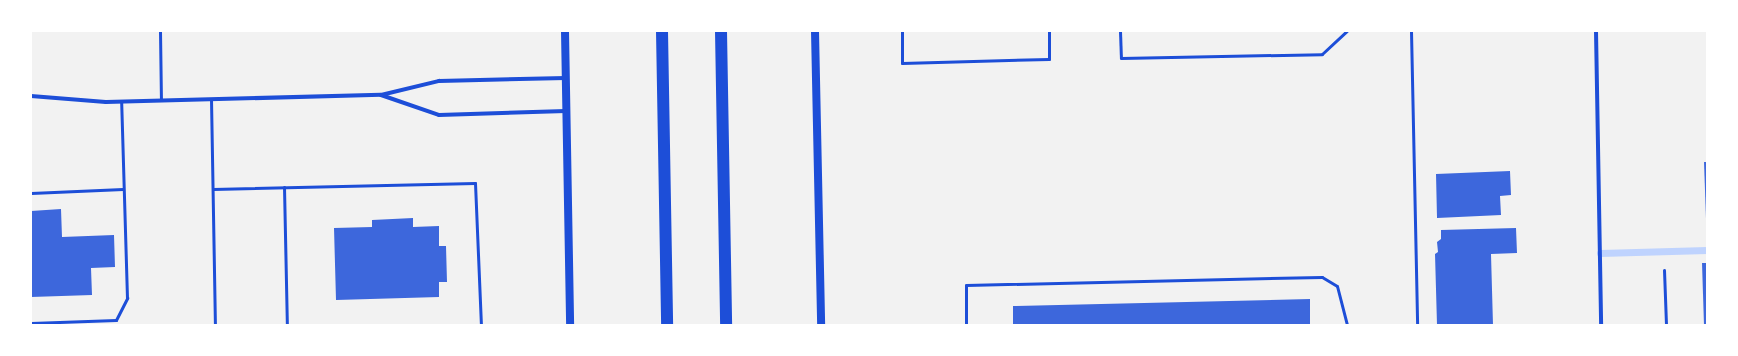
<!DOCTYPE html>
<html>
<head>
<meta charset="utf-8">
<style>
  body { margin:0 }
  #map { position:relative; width:1738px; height:356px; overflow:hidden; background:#f2f2f2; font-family:Figtree,sans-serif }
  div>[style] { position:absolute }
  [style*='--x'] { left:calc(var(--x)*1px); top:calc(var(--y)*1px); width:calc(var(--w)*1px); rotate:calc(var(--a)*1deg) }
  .stream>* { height:7px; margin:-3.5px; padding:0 3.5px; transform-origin:3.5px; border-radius:3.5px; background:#bfd3fe }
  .building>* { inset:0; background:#3d67dc }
  .service>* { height:3px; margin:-1.5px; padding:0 1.5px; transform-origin:1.5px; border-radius:1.5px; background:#1d4ed8 }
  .minor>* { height:4px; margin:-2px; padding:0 2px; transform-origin:2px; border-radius:2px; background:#1d4ed8 }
  .secondary>* { height:8px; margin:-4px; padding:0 4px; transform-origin:4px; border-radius:4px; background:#1d4ed8 }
  .motorway>* { height:12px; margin:-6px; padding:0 6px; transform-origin:6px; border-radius:6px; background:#1d4ed8 }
  span { translate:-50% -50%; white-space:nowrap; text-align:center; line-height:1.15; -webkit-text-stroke:3.5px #fff; paint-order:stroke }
  .frame { position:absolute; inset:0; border:32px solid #fff; pointer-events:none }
</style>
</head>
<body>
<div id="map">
  <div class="stream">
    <div style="--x:1600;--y:253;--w:107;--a:-1.6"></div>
  </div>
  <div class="building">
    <div style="clip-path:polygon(1704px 162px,1707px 162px,1707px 218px,1706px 218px)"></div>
    <div style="clip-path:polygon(1510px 171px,1511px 195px,1500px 196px,1501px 215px,1437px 218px,1436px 174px)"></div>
    <div style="clip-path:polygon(61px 209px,62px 237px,114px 235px,115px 267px,91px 268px,92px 295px,31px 297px,31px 211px)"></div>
    <div style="clip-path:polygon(413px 218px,413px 227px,439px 226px,439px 246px,446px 246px,447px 282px,439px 282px,439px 297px,336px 300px,334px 228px,372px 227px,372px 220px)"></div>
    <div style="clip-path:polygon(1516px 228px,1517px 253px,1491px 254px,1493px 325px,1437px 325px,1435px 254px,1438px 252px,1437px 242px,1441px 239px,1441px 230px)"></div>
    <div style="clip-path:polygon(1702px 263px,1707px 263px,1707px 325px,1704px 325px)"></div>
    <div style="clip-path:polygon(1310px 299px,1310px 325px,1013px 325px,1013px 306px)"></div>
  </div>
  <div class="service">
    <div style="--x:160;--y:31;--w:69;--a:89.2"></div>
    <div style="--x:902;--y:31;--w:32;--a:90"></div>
    <div style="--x:902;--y:63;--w:147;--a:-1.6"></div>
    <div style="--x:1049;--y:59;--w:28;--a:-90"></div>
    <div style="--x:1120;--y:31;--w:27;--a:88"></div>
    <div style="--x:1121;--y:58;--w:201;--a:-1.1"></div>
    <div style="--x:1322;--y:54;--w:34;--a:-43"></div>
    <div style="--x:1411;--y:31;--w:294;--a:88.8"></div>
    <div style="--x:211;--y:99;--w:226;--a:89"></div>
    <div style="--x:284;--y:187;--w:138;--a:88.8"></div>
    <div style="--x:213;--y:189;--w:262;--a:-1.3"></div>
    <div style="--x:475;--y:183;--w:142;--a:87.6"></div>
    <div style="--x:31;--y:193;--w:92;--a:-2.5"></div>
    <div style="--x:1664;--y:270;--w:55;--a:87.9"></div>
    <div style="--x:31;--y:323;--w:85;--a:-2"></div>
    <div style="--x:116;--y:320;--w:25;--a:-63"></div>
    <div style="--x:127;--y:298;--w:197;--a:-91.7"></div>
    <div style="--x:966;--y:325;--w:40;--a:-90"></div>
    <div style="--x:966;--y:285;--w:356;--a:-1.3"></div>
    <div style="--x:1322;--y:277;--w:17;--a:31"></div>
    <div style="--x:1337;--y:286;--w:40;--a:75.6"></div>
  </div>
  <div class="minor">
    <div style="--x:1596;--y:31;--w:294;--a:89"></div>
    <div style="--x:381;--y:95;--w:61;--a:19"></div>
    <div style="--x:439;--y:115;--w:127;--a:-1.8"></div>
    <div style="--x:31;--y:96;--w:75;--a:4.6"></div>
    <div style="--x:106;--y:102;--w:275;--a:-1.5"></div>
    <div style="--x:381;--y:95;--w:60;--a:-13.6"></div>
    <div style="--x:439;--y:81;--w:127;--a:-1.4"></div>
  </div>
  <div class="secondary">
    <div style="--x:565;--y:31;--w:294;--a:89"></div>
    <div style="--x:815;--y:31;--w:294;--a:88.8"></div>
  </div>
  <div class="motorway">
    <div style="--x:662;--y:31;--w:294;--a:89"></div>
    <div style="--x:721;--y:31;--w:294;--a:89"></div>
  </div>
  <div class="frame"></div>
</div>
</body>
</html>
